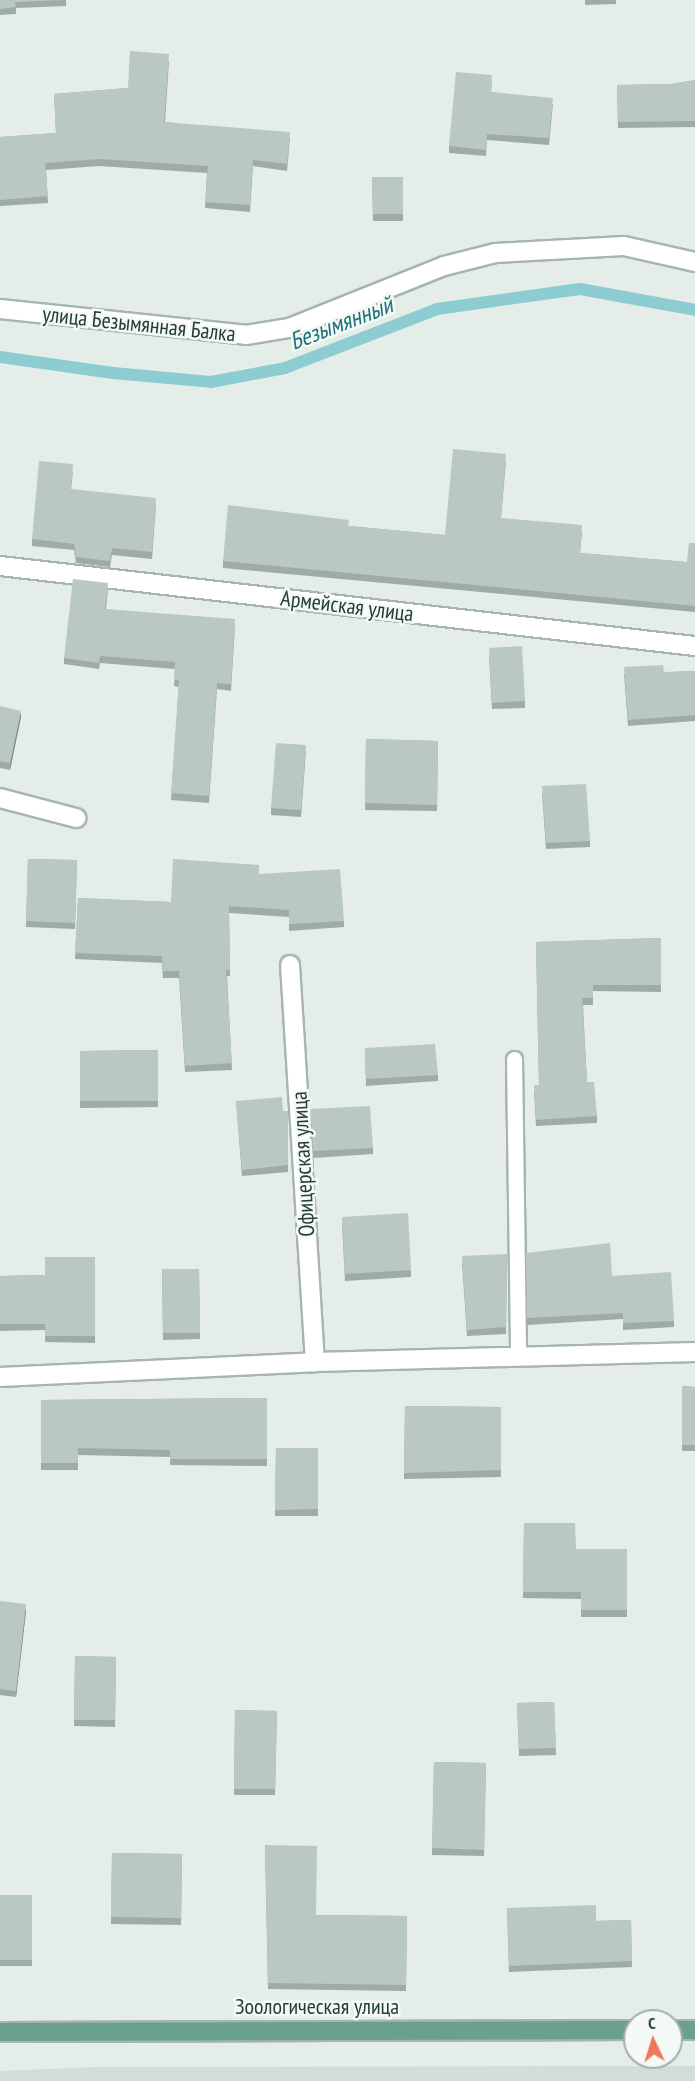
<!DOCTYPE html>
<html>
<head>
<meta charset="utf-8">
<style>
  body { margin:0 }
  #map { position:relative; width:695px; height:2081px; overflow:hidden; background:#e4ede8; font-family:"PT Sans Narrow",sans-serif }
  div>[style] { position:absolute }
  [style*='--x'] { left:calc(var(--x)*1px); top:calc(var(--y)*1px); width:calc(var(--w)*1px); rotate:calc(var(--a)*1deg) }
  .built>* { inset:0; background:#d2ddd7 }
  .stream>* { height:12px; margin:-6px; padding:0 6px; transform-origin:6px; border-radius:6px; background:#8dccd1 }
  .roads { filter:drop-shadow(2px 0 #a6b5af) drop-shadow(-2px 0 #a6b5af) drop-shadow(0 2px #a6b5af) drop-shadow(0 -2px #a6b5af) }
  .lane>* { height:15px; margin:-7.5px; padding:0 7.5px; transform-origin:7.5px; border-radius:7.5px; background:#fff }
  .street>* { height:18px; margin:-9px; padding:0 9px; transform-origin:9px; border-radius:9px; background:#fff }
  .primary>* { height:18px; margin:-9px; padding:0 9px; transform-origin:9px; border-radius:9px; background:#69a18e }
  .wall>* { inset:0; background:#9faca6 }
  .shaded-wall>* { inset:0; background:#828c87 }
  .building>* { inset:0; background:#b9c8c1 }
  span { translate:-50% -50%; white-space:nowrap; text-align:center; line-height:1.15; -webkit-text-stroke:5px #f4f9f6; paint-order:stroke }
  .street-label { font-size:22px; color:#233e35 }
  .water-label { font-size:24px; color:#1e7279; font-style:italic }
  .north { position:absolute; left:623px; top:2009px; width:60px; height:60px; box-sizing:border-box; background:#f4f9f6; border:2px solid #a0aea9; border-radius:50%; rotate:356deg; font-size:16px; font-weight:700; line-height:24px; text-align:center; color:#233e35 }
  .north::after { content:''; display:block; margin:auto; width:21px; height:27px; background:#ef775f; clip-path:polygon(50% 0,100% 100%,50% 72%,0 100%) }
</style>
</head>
<body>
<div id="map">
  <div class="built">
    <div style="clip-path:polygon(695px 2066px,695px 2081px,0 2081px,0 2071px,95px 2067px)"></div>
  </div>
  <div class="stream">
    <div style="--x:0;--y:357;--w:114;--a:8.1"></div>
    <div style="--x:113;--y:373;--w:98;--a:5.2"></div>
    <div style="--x:211;--y:382;--w:75;--a:-10.7"></div>
    <div style="--x:285;--y:368;--w:163;--a:-21.2"></div>
    <div style="--x:437;--y:309;--w:144;--a:-8"></div>
    <div style="--x:580;--y:289;--w:117;--a:10.3"></div>
  </div>
  <div class="roads">
    <div class="lane">
      <div style="--x:514;--y:1059;--w:297;--a:89.2"></div>
    </div>
    <div class="street">
      <div style="--x:0;--y:309;--w:247;--a:6"></div>
      <div style="--x:246;--y:335;--w:44;--a:-9.2"></div>
      <div style="--x:289;--y:328;--w:167;--a:-21.8"></div>
      <div style="--x:444;--y:266;--w:53;--a:-14.3"></div>
      <div style="--x:495;--y:253;--w:129;--a:-3.1"></div>
      <div style="--x:624;--y:246;--w:73;--a:12.7"></div>
      <div style="--x:0;--y:566;--w:700;--a:6.57"></div>
      <div style="--x:0;--y:798;--w:79;--a:14.7"></div>
      <div style="--x:290;--y:965;--w:398;--a:86.4"></div>
      <div style="--x:0;--y:1377;--w:315;--a:-2.7"></div>
      <div style="--x:315;--y:1362;--w:380;--a:-1.5"></div>
    </div>
    <div class="primary">
      <div style="--x:671;--y:2030;--w:24;--a:0"></div>
      <div style="--x:0;--y:2032;--w:635;--a:-0.18"></div>
    </div>
  </div>
  <div class="wall">
    <div style="clip-path:polygon(0 0,66px 0,66px 6px,16px 8px,16px 14px,0 15px)"></div>
    <div style="clip-path:polygon(585px 0,616px 0,616px 4px,585px 5px)"></div>
    <div style="clip-path:polygon(169px 61px,165px 122px,290px 138px,287px 171px,253px 166px,250px 212px,205px 208px,207px 173px,99px 166px,46px 170px,48px 203px,0 206px,0 137px,56px 133px,54px 94px,128px 88px)"></div>
    <div style="clip-path:polygon(695px 80px,695px 127px,618px 128px,617px 85px,672px 84px)"></div>
    <div style="clip-path:polygon(492px 82px,491px 92px,553px 104px,549px 145px,487px 140px,486px 156px,449px 153px,449px 146px)"></div>
    <div style="clip-path:polygon(372px 177px,403px 177px,403px 221px,373px 221px)"></div>
    <div style="clip-path:polygon(506px 461px,501px 518px,582px 532px,580px 553px,687px 562px,695px 543px,695px 612px,223px 568px,223px 561px,349px 526px,445px 535px)"></div>
    <div style="clip-path:polygon(73px 471px,71px 489px,156px 505px,152px 559px,112px 555px,110px 567px,76px 563px,74px 550px,32px 546px,32px 539px)"></div>
    <div style="clip-path:polygon(108px 590px,106px 609px,235px 626px,231px 691px,217px 689px,209px 803px,171px 800px,179px 687px,174px 686px,175px 669px,100px 663px,99px 669px,64px 664px,64px 658px)"></div>
    <div style="clip-path:polygon(489px 655px,525px 701px,525px 708px,492px 709px)"></div>
    <div style="clip-path:polygon(695px 671px,695px 721px,628px 726px,624px 674px)"></div>
    <div style="clip-path:polygon(0 706px,21px 717px,10px 770px,0 768px)"></div>
    <div style="clip-path:polygon(366px 739px,438px 741px,437px 811px,365px 810px)"></div>
    <div style="clip-path:polygon(306px 751px,301px 817px,271px 815px,271px 808px)"></div>
    <div style="clip-path:polygon(542px 793px,590px 841px,590px 847px,546px 849px)"></div>
    <div style="clip-path:polygon(28px 859px,77px 860px,75px 929px,26px 927px)"></div>
    <div style="clip-path:polygon(259px 874px,344px 921px,344px 927px,289px 931px,289px 917px,229px 913px,230px 976px,227px 976px,232px 1070px,185px 1072px,179px 978px,163px 978px,162px 963px,75px 959px,78px 898px,171px 902px)"></div>
    <div style="clip-path:polygon(661px 938px,661px 992px,593px 991px,593px 1005px,583px 1005px,587px 1082px,597px 1116px,597px 1123px,536px 1126px,534px 1092px,539px 1085px,536px 942px)"></div>
    <div style="clip-path:polygon(365px 1048px,438px 1075px,438px 1081px,366px 1086px)"></div>
    <div style="clip-path:polygon(158px 1050px,158px 1107px,80px 1108px,80px 1051px)"></div>
    <div style="clip-path:polygon(236px 1101px,283px 1111px,288px 1111px,288px 1172px,242px 1176px)"></div>
    <div style="clip-path:polygon(311px 1116px,373px 1148px,373px 1154px,313px 1158px)"></div>
    <div style="clip-path:polygon(342px 1224px,411px 1270px,411px 1277px,345px 1281px)"></div>
    <div style="clip-path:polygon(526px 1253px,612px 1276px,674px 1321px,674px 1327px,623px 1330px,623px 1319px,527px 1325px)"></div>
    <div style="clip-path:polygon(507px 1254px,506px 1334px,467px 1336px,462px 1263px)"></div>
    <div style="clip-path:polygon(95px 1257px,95px 1343px,45px 1342px,45px 1330px,0 1331px,0 1276px,45px 1275px)"></div>
    <div style="clip-path:polygon(162px 1269px,199px 1269px,200px 1339px,163px 1340px)"></div>
    <div style="clip-path:polygon(682px 1386px,695px 1387px,695px 1451px,682px 1451px)"></div>
    <div style="clip-path:polygon(267px 1398px,267px 1466px,170px 1465px,170px 1457px,78px 1455px,78px 1470px,41px 1470px,41px 1400px)"></div>
    <div style="clip-path:polygon(405px 1406px,501px 1407px,501px 1477px,404px 1479px)"></div>
    <div style="clip-path:polygon(276px 1448px,318px 1448px,318px 1516px,275px 1516px)"></div>
    <div style="clip-path:polygon(524px 1523px,576px 1549px,627px 1549px,627px 1617px,581px 1617px,581px 1599px,523px 1598px)"></div>
    <div style="clip-path:polygon(0 1601px,26px 1611px,16px 1697px,0 1695px)"></div>
    <div style="clip-path:polygon(75px 1656px,116px 1657px,115px 1727px,74px 1726px)"></div>
    <div style="clip-path:polygon(554px 1702px,556px 1755px,519px 1756px,517px 1703px)"></div>
    <div style="clip-path:polygon(235px 1710px,277px 1711px,275px 1795px,234px 1795px)"></div>
    <div style="clip-path:polygon(434px 1762px,486px 1763px,484px 1856px,432px 1855px)"></div>
    <div style="clip-path:polygon(265px 1845px,316px 1915px,407px 1916px,406px 1991px,268px 1989px)"></div>
    <div style="clip-path:polygon(112px 1853px,182px 1854px,181px 1925px,111px 1924px)"></div>
    <div style="clip-path:polygon(0 1895px,32px 1895px,32px 1966px,0 1966px)"></div>
    <div style="clip-path:polygon(507px 1908px,596px 1921px,631px 1920px,632px 1967px,509px 1972px)"></div>
  </div>
  <div class="shaded-wall">
    <div style="clip-path:polygon(21px 711px,21px 717px,10px 770px,10px 763px)"></div>
    <div style="clip-path:polygon(26px 1604px,26px 1611px,16px 1697px,16px 1691px)"></div>
  </div>
  <div class="building">
    <div style="clip-path:polygon(0 0,65px 0,15px 2px,16px 7px,0 9px)"></div>
    <div style="clip-path:polygon(130px 51px,169px 54px,164px 122px,290px 132px,287px 164px,253px 160px,250px 205px,205px 202px,208px 166px,99px 159px,45px 163px,48px 196px,0 200px,0 137px,56px 133px,54px 94px,128px 88px)"></div>
    <div style="clip-path:polygon(456px 72px,492px 75px,491px 92px,553px 98px,549px 138px,487px 134px,486px 150px,449px 146px)"></div>
    <div style="clip-path:polygon(695px 80px,695px 121px,618px 122px,617px 85px,672px 84px)"></div>
    <div style="clip-path:polygon(372px 177px,403px 177px,403px 214px,373px 214px)"></div>
    <div style="clip-path:polygon(453px 449px,506px 454px,501px 518px,582px 525px,580px 553px,687px 562px,689px 543px,695px 543px,695px 606px,223px 561px,228px 505px,349px 520px,348px 526px,445px 535px)"></div>
    <div style="clip-path:polygon(39px 461px,73px 464px,71px 489px,156px 498px,152px 552px,112px 548px,110px 561px,76px 557px,74px 544px,32px 539px)"></div>
    <div style="clip-path:polygon(73px 579px,108px 583px,105px 609px,235px 619px,231px 684px,217px 683px,209px 796px,171px 793px,179px 680px,174px 680px,175px 662px,100px 656px,99px 663px,64px 658px)"></div>
    <div style="clip-path:polygon(522px 646px,525px 701px,492px 703px,489px 648px)"></div>
    <div style="clip-path:polygon(663px 665px,664px 672px,695px 671px,695px 715px,628px 720px,624px 667px)"></div>
    <div style="clip-path:polygon(0 706px,21px 711px,10px 763px,0 761px)"></div>
    <div style="clip-path:polygon(366px 739px,438px 741px,437px 805px,365px 803px)"></div>
    <div style="clip-path:polygon(276px 743px,306px 745px,301px 810px,271px 808px)"></div>
    <div style="clip-path:polygon(586px 784px,590px 841px,546px 843px,542px 786px)"></div>
    <div style="clip-path:polygon(28px 859px,77px 860px,75px 923px,26px 921px)"></div>
    <div style="clip-path:polygon(173px 859px,259px 865px,259px 874px,340px 869px,344px 921px,289px 924px,289px 910px,229px 906px,230px 970px,226px 970px,232px 1063px,185px 1066px,179px 971px,163px 971px,162px 956px,75px 953px,78px 898px,171px 902px)"></div>
    <div style="clip-path:polygon(661px 938px,661px 985px,593px 985px,593px 998px,582px 998px,587px 1082px,594px 1082px,597px 1116px,536px 1120px,534px 1085px,539px 1085px,536px 942px)"></div>
    <div style="clip-path:polygon(435px 1044px,438px 1075px,366px 1079px,365px 1048px)"></div>
    <div style="clip-path:polygon(158px 1050px,158px 1101px,80px 1101px,80px 1051px)"></div>
    <div style="clip-path:polygon(282px 1097px,283px 1111px,288px 1111px,288px 1165px,242px 1170px,236px 1101px)"></div>
    <div style="clip-path:polygon(370px 1106px,373px 1148px,313px 1151px,311px 1109px)"></div>
    <div style="clip-path:polygon(408px 1213px,411px 1270px,345px 1274px,342px 1217px)"></div>
    <div style="clip-path:polygon(610px 1243px,612px 1276px,671px 1272px,674px 1321px,623px 1323px,623px 1313px,527px 1318px,526px 1253px)"></div>
    <div style="clip-path:polygon(507px 1254px,506px 1327px,467px 1330px,462px 1256px)"></div>
    <div style="clip-path:polygon(45px 1257px,95px 1257px,95px 1336px,45px 1336px,45px 1324px,0 1324px,0 1276px,45px 1275px)"></div>
    <div style="clip-path:polygon(162px 1269px,199px 1269px,200px 1333px,163px 1333px)"></div>
    <div style="clip-path:polygon(682px 1386px,695px 1387px,695px 1445px,682px 1445px)"></div>
    <div style="clip-path:polygon(267px 1398px,267px 1459px,170px 1459px,170px 1450px,78px 1448px,78px 1463px,41px 1463px,41px 1400px)"></div>
    <div style="clip-path:polygon(405px 1406px,501px 1407px,501px 1470px,404px 1473px)"></div>
    <div style="clip-path:polygon(276px 1448px,318px 1448px,318px 1509px,275px 1510px)"></div>
    <div style="clip-path:polygon(524px 1523px,575px 1523px,576px 1549px,627px 1549px,627px 1610px,581px 1610px,581px 1592px,523px 1592px)"></div>
    <div style="clip-path:polygon(0 1601px,26px 1604px,16px 1691px,0 1689px)"></div>
    <div style="clip-path:polygon(75px 1656px,116px 1657px,115px 1720px,74px 1720px)"></div>
    <div style="clip-path:polygon(554px 1702px,556px 1748px,519px 1749px,517px 1703px)"></div>
    <div style="clip-path:polygon(235px 1710px,277px 1711px,275px 1789px,234px 1789px)"></div>
    <div style="clip-path:polygon(434px 1762px,486px 1763px,484px 1850px,432px 1848px)"></div>
    <div style="clip-path:polygon(265px 1845px,317px 1846px,316px 1915px,407px 1916px,406px 1985px,268px 1983px)"></div>
    <div style="clip-path:polygon(112px 1853px,182px 1854px,181px 1918px,111px 1917px)"></div>
    <div style="clip-path:polygon(0 1895px,32px 1895px,32px 1960px,0 1960px)"></div>
    <div style="clip-path:polygon(596px 1905px,596px 1921px,631px 1920px,632px 1961px,509px 1966px,507px 1908px)"></div>
  </div>
  <div class="street-label">
    <span style="left:139px;top:324px;rotate:6deg">улица Безымянная Балка</span>
    <span style="left:347px;top:606px;rotate:7deg">Армейская улица</span>
    <span style="left:303px;top:1164px;rotate:-93deg">Офицерская улица</span>
    <span style="left:317px;top:2007px">Зоологическая улица</span>
  </div>
  <div class="water-label">
    <span style="left:341px;top:323px;rotate:-21deg">Безымянный</span>
  </div>
  <div class="north">С</div>
</div>
</body>
</html>
